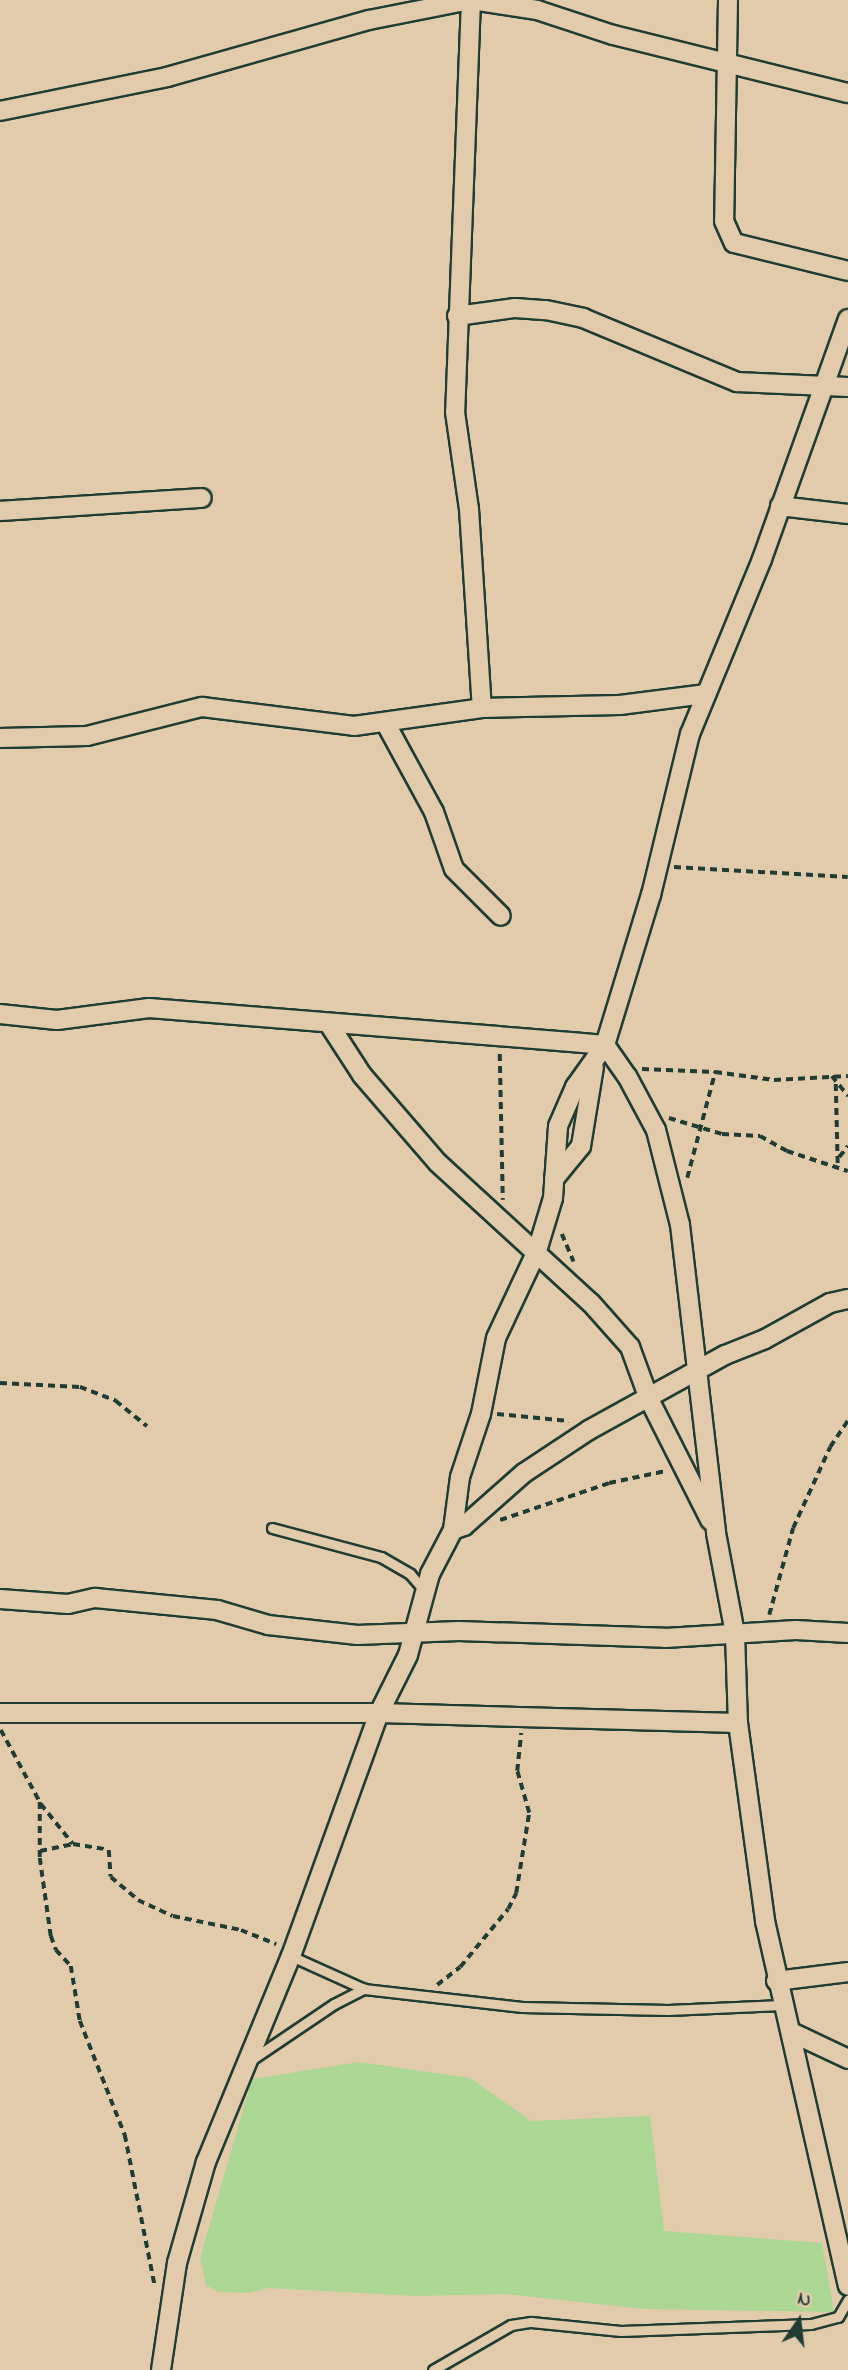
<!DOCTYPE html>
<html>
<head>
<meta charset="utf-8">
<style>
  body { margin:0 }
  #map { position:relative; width:848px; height:2370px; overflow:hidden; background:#e1cbab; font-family:"Indie Flower",sans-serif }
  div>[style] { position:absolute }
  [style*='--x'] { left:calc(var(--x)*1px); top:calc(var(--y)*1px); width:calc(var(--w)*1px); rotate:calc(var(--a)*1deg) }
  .green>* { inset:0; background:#acd694 }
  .path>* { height:3.5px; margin-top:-1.75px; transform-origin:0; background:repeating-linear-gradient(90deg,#1f3d34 0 7px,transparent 0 12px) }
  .roads { filter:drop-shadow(2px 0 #1f3d34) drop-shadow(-2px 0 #1f3d34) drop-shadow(0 2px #1f3d34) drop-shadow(0 -2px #1f3d34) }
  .service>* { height:9px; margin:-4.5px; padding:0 4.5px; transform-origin:4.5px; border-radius:4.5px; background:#e1cbab }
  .minor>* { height:18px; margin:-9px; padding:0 9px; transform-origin:9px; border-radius:9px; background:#e1cbab }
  span { translate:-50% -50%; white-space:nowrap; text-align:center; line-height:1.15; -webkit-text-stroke:5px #e1cbab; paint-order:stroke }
  .north { position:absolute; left:764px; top:2286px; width:70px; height:70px; -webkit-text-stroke:5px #e1cbab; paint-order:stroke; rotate:14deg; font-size:19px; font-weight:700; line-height:28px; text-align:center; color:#1f3d34 }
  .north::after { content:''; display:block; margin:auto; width:24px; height:32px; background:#1f3d34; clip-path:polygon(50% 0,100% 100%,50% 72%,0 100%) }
</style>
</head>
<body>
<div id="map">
  <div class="green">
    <div style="clip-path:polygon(359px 2062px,470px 2078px,531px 2121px,650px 2116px,664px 2231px,822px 2243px,834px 2312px,644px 2309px,506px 2294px,415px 2296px,268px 2288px,249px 2293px,218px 2292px,206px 2285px,200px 2258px,252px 2079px)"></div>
  </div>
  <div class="path">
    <div style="--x:674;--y:867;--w:174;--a:3.3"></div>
    <div style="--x:500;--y:1054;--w:146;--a:88.8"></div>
    <div style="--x:642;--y:1069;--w:73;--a:2.4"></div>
    <div style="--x:715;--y:1072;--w:60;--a:7.7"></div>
    <div style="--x:774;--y:1080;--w:74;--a:-3.1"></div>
    <div style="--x:832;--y:1076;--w:26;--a:51"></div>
    <div style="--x:836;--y:1084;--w:82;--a:88.6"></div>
    <div style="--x:669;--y:1118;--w:55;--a:16.8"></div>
    <div style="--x:722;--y:1134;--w:38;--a:3"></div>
    <div style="--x:760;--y:1136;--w:31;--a:29"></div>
    <div style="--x:787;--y:1151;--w:64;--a:18.2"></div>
    <div style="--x:839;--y:1157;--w:14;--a:-51"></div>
    <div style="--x:687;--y:1178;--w:110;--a:-75.2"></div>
    <div style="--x:562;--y:1234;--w:30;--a:67"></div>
    <div style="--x:0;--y:1383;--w:80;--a:2.9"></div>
    <div style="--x:80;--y:1387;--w:39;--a:21"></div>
    <div style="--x:116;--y:1401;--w:40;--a:39"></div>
    <div style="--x:497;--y:1414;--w:72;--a:5.6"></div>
    <div style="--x:500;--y:1520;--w:115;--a:-18.7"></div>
    <div style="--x:609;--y:1483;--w:58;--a:-11.9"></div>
    <div style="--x:769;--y:1615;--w:90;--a:-74.6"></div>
    <div style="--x:793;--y:1528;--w:89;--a:-65.4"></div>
    <div style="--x:830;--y:1447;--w:32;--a:-56"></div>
    <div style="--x:1;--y:1730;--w:82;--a:61.6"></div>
    <div style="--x:40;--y:1802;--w:56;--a:90"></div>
    <div style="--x:40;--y:1858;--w:79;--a:82"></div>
    <div style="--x:51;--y:1936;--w:15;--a:70"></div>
    <div style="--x:56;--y:1950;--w:22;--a:47"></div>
    <div style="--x:71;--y:1966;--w:56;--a:80.7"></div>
    <div style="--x:80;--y:2021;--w:123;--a:68.5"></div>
    <div style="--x:125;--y:2135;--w:154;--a:78.8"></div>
    <div style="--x:41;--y:1804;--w:51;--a:51.3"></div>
    <div style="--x:73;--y:1844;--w:36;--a:9"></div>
    <div style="--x:109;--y:1850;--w:27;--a:86"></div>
    <div style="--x:111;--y:1877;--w:35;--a:40"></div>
    <div style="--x:138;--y:1900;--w:38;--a:25"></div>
    <div style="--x:173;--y:1916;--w:69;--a:11.6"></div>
    <div style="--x:241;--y:1930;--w:38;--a:22"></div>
    <div style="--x:40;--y:1851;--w:34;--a:-12"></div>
    <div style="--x:437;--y:1985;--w:29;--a:-38"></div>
    <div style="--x:460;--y:1967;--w:75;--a:-50.4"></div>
    <div style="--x:508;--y:1909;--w:18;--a:-63"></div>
    <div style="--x:516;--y:1893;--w:81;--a:-80.8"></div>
    <div style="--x:529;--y:1813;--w:44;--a:-105.9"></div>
    <div style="--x:517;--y:1771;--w:38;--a:-84"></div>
  </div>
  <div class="roads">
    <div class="service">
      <div style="--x:272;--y:1528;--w:113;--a:14.9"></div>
      <div style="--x:381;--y:1557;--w:34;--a:30"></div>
      <div style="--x:410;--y:1574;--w:23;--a:49"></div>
      <div style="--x:291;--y:1956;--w:80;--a:24.3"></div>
      <div style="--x:251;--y:2060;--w:100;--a:-34"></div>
      <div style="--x:334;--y:2004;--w:34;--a:-27"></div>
      <div style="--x:364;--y:1989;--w:159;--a:6.5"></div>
      <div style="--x:522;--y:2007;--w:146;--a:1.2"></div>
      <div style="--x:668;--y:2010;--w:114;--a:-2.5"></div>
      <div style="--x:433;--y:2370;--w:90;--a:-30"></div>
      <div style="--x:511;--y:2325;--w:20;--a:-9"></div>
      <div style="--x:531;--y:2322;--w:90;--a:5.7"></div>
      <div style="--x:621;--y:2331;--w:190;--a:-2.1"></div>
      <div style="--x:811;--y:2324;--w:28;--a:-15"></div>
      <div style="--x:838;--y:2317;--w:20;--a:-60"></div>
    </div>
    <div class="minor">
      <div style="--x:471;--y:0;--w:412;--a:92.2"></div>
      <div style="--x:455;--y:412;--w:98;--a:81.8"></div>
      <div style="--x:469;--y:509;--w:199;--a:86.3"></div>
      <div style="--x:472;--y:0;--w:66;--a:8.7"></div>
      <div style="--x:537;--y:10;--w:80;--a:18.2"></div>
      <div style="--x:613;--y:35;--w:242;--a:13.9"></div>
      <div style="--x:728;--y:0;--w:221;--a:91"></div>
      <div style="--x:724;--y:221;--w:24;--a:66"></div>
      <div style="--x:734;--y:243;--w:117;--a:13.8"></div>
      <div style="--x:0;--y:111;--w:170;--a:-11.5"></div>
      <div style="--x:167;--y:77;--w:210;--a:-15.8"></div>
      <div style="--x:369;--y:20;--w:103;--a:-11.2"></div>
      <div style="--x:457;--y:316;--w:59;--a:-7.9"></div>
      <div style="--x:515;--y:308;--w:31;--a:4"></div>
      <div style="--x:546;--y:310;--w:38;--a:12"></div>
      <div style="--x:583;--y:318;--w:167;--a:22.6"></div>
      <div style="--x:737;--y:382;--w:111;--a:2.6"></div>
      <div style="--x:780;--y:506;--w:68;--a:6.7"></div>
      <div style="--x:0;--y:511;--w:202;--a:-3.7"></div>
      <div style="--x:386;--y:724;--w:100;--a:61.4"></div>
      <div style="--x:434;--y:812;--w:60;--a:70.7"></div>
      <div style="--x:454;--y:869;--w:66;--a:45"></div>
      <div style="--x:0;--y:738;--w:87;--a:-1.3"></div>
      <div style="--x:87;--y:736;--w:119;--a:-14.2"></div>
      <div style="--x:202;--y:707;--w:153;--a:7.1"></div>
      <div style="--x:354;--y:726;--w:129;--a:-8"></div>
      <div style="--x:482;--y:708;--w:138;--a:-1.2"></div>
      <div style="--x:620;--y:705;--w:87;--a:-7.3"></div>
      <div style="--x:0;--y:1014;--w:57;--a:6"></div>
      <div style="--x:57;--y:1020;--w:93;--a:-7.4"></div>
      <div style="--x:149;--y:1008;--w:423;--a:4.6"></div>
      <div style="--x:571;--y:1042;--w:34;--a:5"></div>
      <div style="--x:605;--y:1045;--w:38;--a:55"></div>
      <div style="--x:627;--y:1076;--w:61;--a:61.8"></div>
      <div style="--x:656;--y:1130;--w:98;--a:75.8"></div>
      <div style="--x:680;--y:1225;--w:310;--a:83.3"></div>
      <div style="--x:716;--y:1533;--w:103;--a:79.3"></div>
      <div style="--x:735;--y:1634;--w:89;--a:88.1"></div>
      <div style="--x:738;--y:1723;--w:200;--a:82.2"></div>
      <div style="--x:765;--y:1921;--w:374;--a:77.2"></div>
      <div style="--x:329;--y:1024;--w:61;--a:57.1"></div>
      <div style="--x:362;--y:1075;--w:116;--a:49.2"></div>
      <div style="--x:438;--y:1163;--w:207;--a:42.5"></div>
      <div style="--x:591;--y:1303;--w:59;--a:48.4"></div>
      <div style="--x:630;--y:1347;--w:55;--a:69.9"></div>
      <div style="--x:649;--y:1399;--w:136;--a:63.2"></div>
      <div style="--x:554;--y:1179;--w:43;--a:-50.7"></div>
      <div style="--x:581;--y:1146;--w:80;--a:-80.7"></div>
      <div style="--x:453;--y:1530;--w:12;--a:-20"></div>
      <div style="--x:464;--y:1526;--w:80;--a:-41.5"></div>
      <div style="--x:524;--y:1473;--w:78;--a:-33.5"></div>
      <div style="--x:589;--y:1430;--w:155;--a:-28.9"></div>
      <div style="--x:725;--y:1355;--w:43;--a:-21.8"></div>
      <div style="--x:765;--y:1339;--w:74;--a:-29"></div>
      <div style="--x:830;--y:1303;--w:18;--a:-13"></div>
      <div style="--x:0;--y:1599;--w:68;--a:4.2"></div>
      <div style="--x:68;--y:1604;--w:28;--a:-13"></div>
      <div style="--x:95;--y:1598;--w:123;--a:5.6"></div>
      <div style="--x:217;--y:1610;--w:53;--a:16.4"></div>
      <div style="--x:268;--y:1625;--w:90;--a:6.4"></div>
      <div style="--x:357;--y:1635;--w:102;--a:-2.2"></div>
      <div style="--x:459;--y:1631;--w:206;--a:1.9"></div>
      <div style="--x:665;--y:1638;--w:131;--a:-3.5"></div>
      <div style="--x:796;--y:1630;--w:52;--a:3.3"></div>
      <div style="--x:0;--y:1713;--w:379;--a:0"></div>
      <div style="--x:379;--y:1713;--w:359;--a:1.6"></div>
      <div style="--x:776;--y:1981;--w:73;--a:-7.1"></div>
      <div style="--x:791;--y:2032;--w:63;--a:25.3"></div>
      <div style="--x:161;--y:2370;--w:108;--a:-81.5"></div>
      <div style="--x:177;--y:2263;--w:105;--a:-74"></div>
      <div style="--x:206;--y:2162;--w:223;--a:-67.6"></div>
      <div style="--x:291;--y:1956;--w:258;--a:-70.1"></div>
      <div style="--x:379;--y:1713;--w:65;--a:-63.4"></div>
      <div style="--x:408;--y:1655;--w:84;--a:-74.8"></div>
      <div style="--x:430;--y:1574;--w:50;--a:-62.4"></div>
      <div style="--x:453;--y:1530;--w:53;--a:-82.5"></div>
      <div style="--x:460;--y:1477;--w:66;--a:-71.6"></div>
      <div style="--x:481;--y:1414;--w:77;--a:-78.8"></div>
      <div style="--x:496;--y:1338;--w:96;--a:-64.8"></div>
      <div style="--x:537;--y:1251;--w:55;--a:-73.2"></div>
      <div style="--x:553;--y:1198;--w:72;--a:-86"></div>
      <div style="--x:558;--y:1126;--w:43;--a:-66.4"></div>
      <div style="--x:575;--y:1087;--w:52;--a:-54.5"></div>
      <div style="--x:605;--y:1045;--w:157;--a:-73"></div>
      <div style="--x:651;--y:895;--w:166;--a:-76.4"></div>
      <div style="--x:690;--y:734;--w:189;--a:-67.6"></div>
      <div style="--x:762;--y:559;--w:255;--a:-70.3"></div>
    </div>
  </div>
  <div class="north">N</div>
</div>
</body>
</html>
